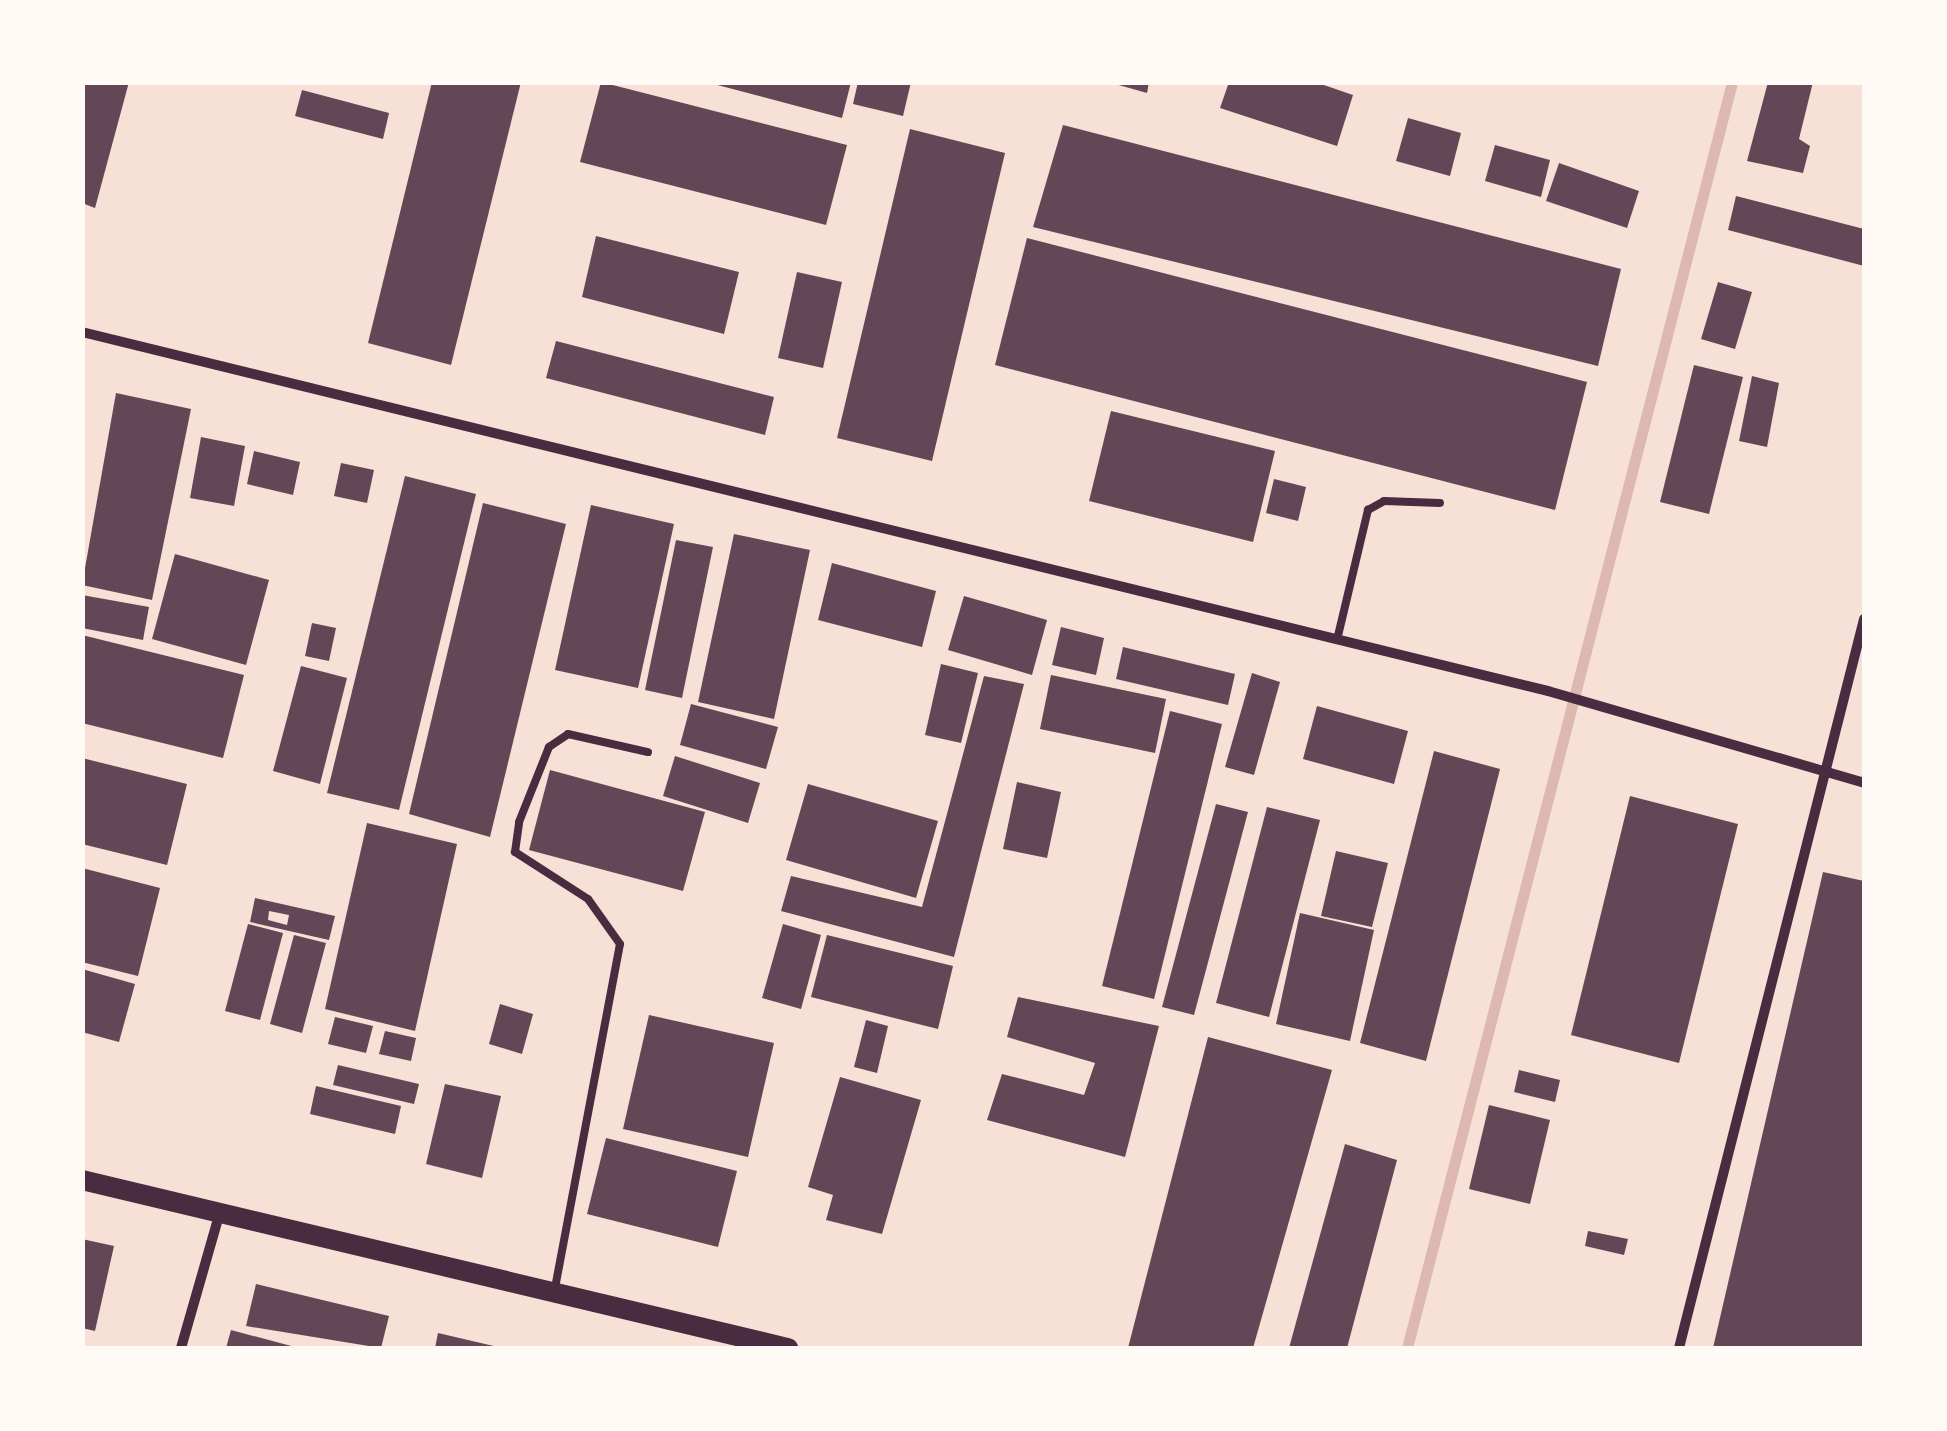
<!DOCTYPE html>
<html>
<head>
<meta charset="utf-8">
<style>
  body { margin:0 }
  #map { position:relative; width:1947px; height:1431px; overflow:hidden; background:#f7e1d7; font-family:Ubuntu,sans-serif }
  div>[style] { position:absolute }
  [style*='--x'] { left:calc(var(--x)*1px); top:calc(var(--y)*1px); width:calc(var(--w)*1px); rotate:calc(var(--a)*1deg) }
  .stream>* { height:11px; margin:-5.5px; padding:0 5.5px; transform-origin:5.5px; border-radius:5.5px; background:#dcb8b0 }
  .building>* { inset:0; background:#644757 }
  .service>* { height:8px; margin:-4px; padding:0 4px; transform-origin:4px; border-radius:4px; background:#4a2c40 }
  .minor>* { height:10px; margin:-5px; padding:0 5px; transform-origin:5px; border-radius:5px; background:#4a2c40 }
  .secondary>* { height:20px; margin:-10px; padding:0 10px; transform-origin:10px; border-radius:10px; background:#4a2c40 }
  span { translate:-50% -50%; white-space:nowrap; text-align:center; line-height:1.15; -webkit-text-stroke:9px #fffaf5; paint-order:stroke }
  .frame { position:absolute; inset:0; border:85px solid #fffaf5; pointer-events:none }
</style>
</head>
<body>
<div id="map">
  <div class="stream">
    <div style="--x:1407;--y:1348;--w:1307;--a:-75.6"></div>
  </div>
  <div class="building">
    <div style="clip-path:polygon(82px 82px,129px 82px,95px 208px,82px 203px)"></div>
    <div style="clip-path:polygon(432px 82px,521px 82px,451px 365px,368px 343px)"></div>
    <div style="clip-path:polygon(601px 82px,847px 145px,826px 225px,580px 162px)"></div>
    <div style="clip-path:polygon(706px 82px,851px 82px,842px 118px)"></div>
    <div style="clip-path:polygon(858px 82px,911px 82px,903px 116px,853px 104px)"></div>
    <div style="clip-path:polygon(1108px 82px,1149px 82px,1147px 93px)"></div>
    <div style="clip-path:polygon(1229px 82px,1315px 82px,1353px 95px,1337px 146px,1220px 108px)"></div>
    <div style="clip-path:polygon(1768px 82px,1813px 82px,1799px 139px,1810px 146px,1803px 173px,1747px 161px)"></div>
    <div style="clip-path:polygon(302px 90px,389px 113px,383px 139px,295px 116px)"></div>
    <div style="clip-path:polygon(1408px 118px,1461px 133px,1450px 176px,1396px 161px)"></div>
    <div style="clip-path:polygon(1063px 125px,1621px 269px,1598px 366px,1033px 227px)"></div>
    <div style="clip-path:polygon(910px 129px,1005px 153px,932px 461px,837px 438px)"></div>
    <div style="clip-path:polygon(1495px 145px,1550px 160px,1541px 197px,1485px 181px)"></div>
    <div style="clip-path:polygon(1559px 163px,1639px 191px,1627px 228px,1546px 201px)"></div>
    <div style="clip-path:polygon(1736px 196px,1864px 229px,1864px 266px,1728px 230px)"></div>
    <div style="clip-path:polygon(596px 236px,739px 272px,724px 334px,582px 297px)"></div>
    <div style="clip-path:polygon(1027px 238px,1587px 382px,1555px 510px,995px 365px)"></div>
    <div style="clip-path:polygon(797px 272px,842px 282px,823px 368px,778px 358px)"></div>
    <div style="clip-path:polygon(1718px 282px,1752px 292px,1735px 349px,1701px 339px)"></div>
    <div style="clip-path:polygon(556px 341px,774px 397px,765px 435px,546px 378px)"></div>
    <div style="clip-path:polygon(1694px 365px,1743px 377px,1709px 514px,1660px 502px)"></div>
    <div style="clip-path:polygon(1752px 376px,1779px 383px,1767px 447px,1739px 441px)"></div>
    <div style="clip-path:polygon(116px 393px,191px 409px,152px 600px,82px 585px)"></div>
    <div style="clip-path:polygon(1111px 411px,1275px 451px,1253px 542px,1089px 501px)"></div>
    <div style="clip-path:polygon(201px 437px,245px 446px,234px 506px,190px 498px)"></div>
    <div style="clip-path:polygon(254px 451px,300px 462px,293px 495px,247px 484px)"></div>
    <div style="clip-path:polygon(341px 463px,374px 470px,367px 503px,334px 496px)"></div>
    <div style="clip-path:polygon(405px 476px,476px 494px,399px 810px,327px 793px)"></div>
    <div style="clip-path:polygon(1274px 479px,1306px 487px,1298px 521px,1266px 513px)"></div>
    <div style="clip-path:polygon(483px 503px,566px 524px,490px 837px,409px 814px)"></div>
    <div style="clip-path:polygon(591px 505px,674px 524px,638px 688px,555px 670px)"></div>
    <div style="clip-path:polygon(734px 534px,810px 550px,774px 719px,698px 702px)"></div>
    <div style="clip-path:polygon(676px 540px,713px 547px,682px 698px,645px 690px)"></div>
    <div style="clip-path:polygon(175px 554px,269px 580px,246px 665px,152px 639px)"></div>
    <div style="clip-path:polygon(832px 563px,936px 591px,922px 647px,818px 620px)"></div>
    <div style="clip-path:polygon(82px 595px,149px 607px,143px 640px,82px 628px)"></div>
    <div style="clip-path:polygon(964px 596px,1047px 620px,1032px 675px,948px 650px)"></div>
    <div style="clip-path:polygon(312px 623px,336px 628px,329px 661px,305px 656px)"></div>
    <div style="clip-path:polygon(1061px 627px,1104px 638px,1096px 675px,1052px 665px)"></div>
    <div style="clip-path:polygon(82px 635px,244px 675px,223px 758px,82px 723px)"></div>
    <div style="clip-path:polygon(1123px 647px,1235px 674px,1228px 705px,1116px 679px)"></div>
    <div style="clip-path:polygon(941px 664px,978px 673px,961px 743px,925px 735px)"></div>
    <div style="clip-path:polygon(301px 666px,347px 678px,320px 784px,273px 771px)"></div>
    <div style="clip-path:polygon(1252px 673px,1280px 682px,1254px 775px,1225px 767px)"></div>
    <div style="clip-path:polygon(1051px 675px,1166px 699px,1155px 753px,1040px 729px)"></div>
    <div style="clip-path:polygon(984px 676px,1024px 684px,954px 957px,781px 911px,791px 876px,922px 907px)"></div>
    <div style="clip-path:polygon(691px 704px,778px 727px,766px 769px,680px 745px)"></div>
    <div style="clip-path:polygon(1317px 706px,1408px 731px,1394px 784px,1303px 759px)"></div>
    <div style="clip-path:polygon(1170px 711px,1222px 724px,1154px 999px,1102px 986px)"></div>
    <div style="clip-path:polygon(1434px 751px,1500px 769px,1426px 1061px,1360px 1043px)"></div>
    <div style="clip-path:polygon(675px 756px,760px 783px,748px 823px,663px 796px)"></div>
    <div style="clip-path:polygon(82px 758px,187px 784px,167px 865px,82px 844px)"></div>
    <div style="clip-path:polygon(550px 770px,705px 812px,683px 891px,529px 850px)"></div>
    <div style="clip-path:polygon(1017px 782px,1061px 792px,1047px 858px,1003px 849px)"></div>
    <div style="clip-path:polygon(808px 784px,938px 821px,916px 898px,786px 860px)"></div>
    <div style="clip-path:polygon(1630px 796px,1738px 824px,1679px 1063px,1571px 1035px)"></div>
    <div style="clip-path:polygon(1216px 804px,1248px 812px,1194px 1015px,1162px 1007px)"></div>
    <div style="clip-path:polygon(1267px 807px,1320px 820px,1269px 1017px,1216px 1003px)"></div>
    <div style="clip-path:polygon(367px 823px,457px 844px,415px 1031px,325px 1009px)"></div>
    <div style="clip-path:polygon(1336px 851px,1388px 863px,1372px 927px,1321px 916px)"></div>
    <div style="clip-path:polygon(82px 868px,160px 888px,138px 976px,82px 962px)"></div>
    <div style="clip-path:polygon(1823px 872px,1864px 881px,1864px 1348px,1713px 1348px)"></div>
    <div style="clip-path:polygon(evenodd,255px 898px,335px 916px,329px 940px,250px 922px,255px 898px,269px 911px,289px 915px,287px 925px,268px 920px,269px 911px)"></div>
    <div style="clip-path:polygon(1300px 913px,1374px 930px,1350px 1041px,1276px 1024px)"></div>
    <div style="clip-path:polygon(248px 924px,283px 933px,260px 1020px,225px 1011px)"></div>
    <div style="clip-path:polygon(783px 924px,821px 935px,801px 1009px,762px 998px)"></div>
    <div style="clip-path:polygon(294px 935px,326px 943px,302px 1033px,270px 1024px)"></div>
    <div style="clip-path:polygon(827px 935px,953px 966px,938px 1029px,811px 997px)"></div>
    <div style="clip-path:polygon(82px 969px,135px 984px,119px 1042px,82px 1032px)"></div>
    <div style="clip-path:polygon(1018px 997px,1159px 1026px,1125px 1157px,987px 1120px,1002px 1074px,1084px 1095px,1095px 1063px,1007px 1037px)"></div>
    <div style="clip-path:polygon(500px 1004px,533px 1014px,522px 1054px,489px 1044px)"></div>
    <div style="clip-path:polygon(649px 1015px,774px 1043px,748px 1157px,623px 1129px)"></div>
    <div style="clip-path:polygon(335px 1017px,373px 1026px,366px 1053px,328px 1044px)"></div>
    <div style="clip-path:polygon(866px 1020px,888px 1026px,877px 1073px,854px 1067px)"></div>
    <div style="clip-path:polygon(385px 1031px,416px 1038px,411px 1061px,379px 1054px)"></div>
    <div style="clip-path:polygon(1208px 1037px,1332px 1070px,1253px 1348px,1128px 1348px)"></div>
    <div style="clip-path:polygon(338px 1065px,419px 1084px,414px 1104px,333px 1085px)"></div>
    <div style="clip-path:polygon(1519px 1070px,1560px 1080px,1555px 1102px,1514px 1092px)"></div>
    <div style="clip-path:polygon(840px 1077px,921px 1100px,882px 1234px,826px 1220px,833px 1195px,808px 1187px)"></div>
    <div style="clip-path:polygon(445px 1084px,501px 1096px,482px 1178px,426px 1164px)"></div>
    <div style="clip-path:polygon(316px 1086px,401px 1106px,395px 1134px,310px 1114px)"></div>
    <div style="clip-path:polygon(1489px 1105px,1550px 1120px,1530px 1204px,1469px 1189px)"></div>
    <div style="clip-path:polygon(606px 1138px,737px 1171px,718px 1247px,587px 1214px)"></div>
    <div style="clip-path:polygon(1345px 1144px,1397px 1160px,1347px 1348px,1289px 1348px)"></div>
    <div style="clip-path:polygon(1588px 1231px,1628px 1239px,1624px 1255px,1585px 1246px)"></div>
    <div style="clip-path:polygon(82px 1239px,114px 1246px,95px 1331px,82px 1328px)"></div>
    <div style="clip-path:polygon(256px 1284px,389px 1316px,381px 1348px,246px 1326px)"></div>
    <div style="clip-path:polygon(231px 1330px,295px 1347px,294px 1348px,226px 1348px)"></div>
    <div style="clip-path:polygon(438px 1333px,498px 1347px,497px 1348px,435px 1348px)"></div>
  </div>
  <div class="service">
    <div style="--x:1337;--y:640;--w:134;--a:-76.6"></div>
    <div style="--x:1368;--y:510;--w:18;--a:-29"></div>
    <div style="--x:1384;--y:501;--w:56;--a:2"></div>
    <div style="--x:555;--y:1288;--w:350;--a:-79.3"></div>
    <div style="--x:620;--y:944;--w:55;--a:-125.4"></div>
    <div style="--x:588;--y:899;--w:87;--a:-147.2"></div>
    <div style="--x:515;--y:852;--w:30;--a:-82"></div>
    <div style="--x:519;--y:822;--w:81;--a:-68.2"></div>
    <div style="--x:549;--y:747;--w:23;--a:-34"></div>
    <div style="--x:568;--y:734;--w:82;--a:12.7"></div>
  </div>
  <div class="minor">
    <div style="--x:82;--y:332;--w:1509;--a:13.76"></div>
    <div style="--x:1548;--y:691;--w:329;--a:16.2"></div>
    <div style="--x:181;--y:1348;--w:141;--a:-74"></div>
    <div style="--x:1679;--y:1348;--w:752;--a:-75.76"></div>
  </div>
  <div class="secondary">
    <div style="--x:82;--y:1180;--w:726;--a:13.39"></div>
  </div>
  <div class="frame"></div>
</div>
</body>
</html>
